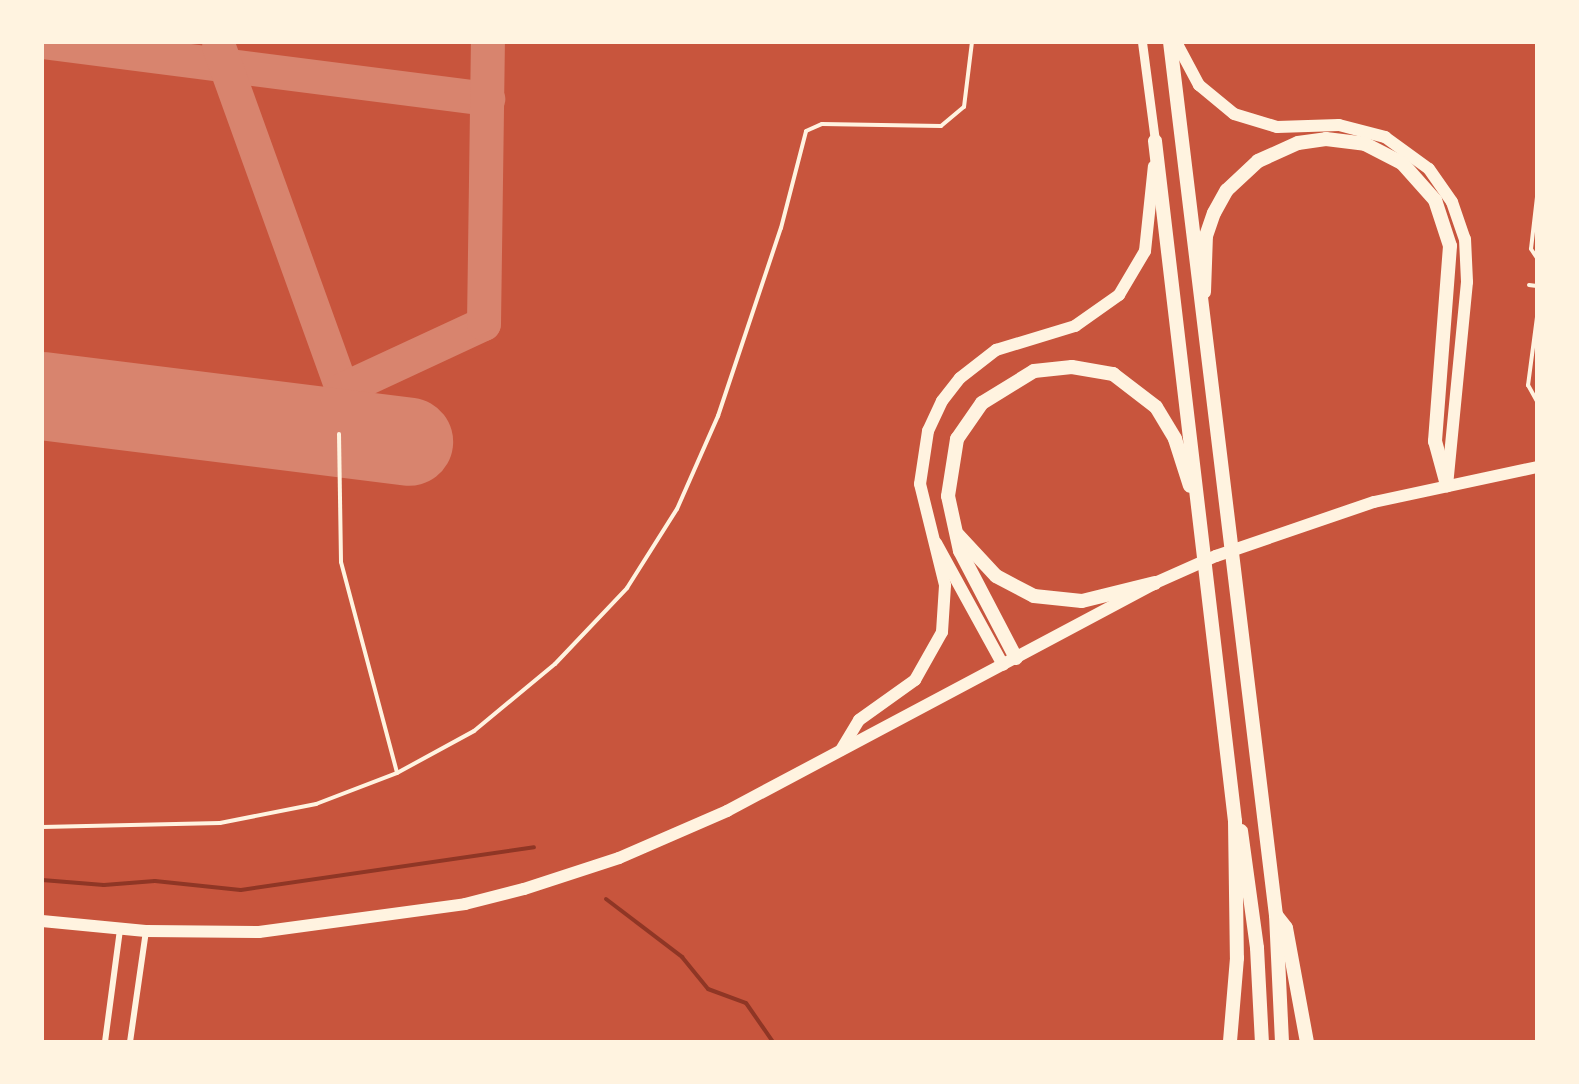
<!DOCTYPE html>
<html>
<head>
<meta charset="utf-8">
<style>
  body { margin:0 }
  #map { position:relative; width:1579px; height:1084px; overflow:hidden; background:#c8553d; font-family:Manrope,sans-serif }
  div>[style] { position:absolute }
  [style*='--x'] { left:calc(var(--x)*1px); top:calc(var(--y)*1px); width:calc(var(--w)*1px); rotate:calc(var(--a)*1deg) }
  .stream>* { height:4px; margin:-2px; padding:0 2px; transform-origin:2px; border-radius:2px; background:#8f3625 }
  .taxiway>* { height:34px; margin:-17px; padding:0 17px; transform-origin:17px; border-radius:17px; background:#d8846e }
  .runway>* { height:88px; margin:-44px; padding:0 44px; transform-origin:44px; border-radius:44px; background:#d8846e }
  .service>* { height:4px; margin:-2px; padding:0 2px; transform-origin:2px; border-radius:2px; background:#fff3e0 }
  .minor>* { height:6px; margin:-3px; padding:0 3px; transform-origin:3px; border-radius:3px; background:#fff3e0 }
  .tertiary>* { height:9px; margin:-4.5px; padding:0 4.5px; transform-origin:4.5px; border-radius:4.5px; background:#fff3e0 }
  .primary>* { height:12px; margin:-6px; padding:0 6px; transform-origin:6px; border-radius:6px; background:#fff3e0 }
  .motorway>* { height:14px; margin:-7px; padding:0 7px; transform-origin:7px; border-radius:7px; background:#fff3e0 }
  span { translate:-50% -50%; white-space:nowrap; text-align:center; line-height:1.15; -webkit-text-stroke:6px #fff3e0; paint-order:stroke }
  .frame { position:absolute; inset:0; border:44px solid #fff3e0; pointer-events:none }
</style>
</head>
<body>
<div id="map">
  <div class="stream">
    <div style="--x:42;--y:880;--w:62;--a:4.6"></div>
    <div style="--x:104;--y:885;--w:51;--a:-4.5"></div>
    <div style="--x:155;--y:881;--w:86;--a:6"></div>
    <div style="--x:241;--y:890;--w:296;--a:-8.3"></div>
    <div style="--x:606;--y:899;--w:96;--a:37.3"></div>
    <div style="--x:682;--y:957;--w:41;--a:50.9"></div>
    <div style="--x:708;--y:989;--w:40;--a:20.2"></div>
    <div style="--x:746;--y:1003;--w:47;--a:55.3"></div>
  </div>
  <div class="taxiway">
    <div style="--x:42;--y:42;--w:450;--a:7.3"></div>
    <div style="--x:219;--y:47;--w:413;--a:70.2"></div>
    <div style="--x:344;--y:389;--w:154;--a:-24.9"></div>
    <div style="--x:484;--y:324;--w:282;--a:-89.2"></div>
  </div>
  <div class="runway">
    <div style="--x:42;--y:396;--w:370;--a:7.1"></div>
  </div>
  <div class="service">
    <div style="--x:1537;--y:197;--w:52;--a:96.6"></div>
    <div style="--x:1531;--y:249;--w:11;--a:56"></div>
    <div style="--x:1529;--y:285;--w:8;--a:7"></div>
    <div style="--x:1537;--y:317;--w:69;--a:97.5"></div>
    <div style="--x:1528;--y:385;--w:18;--a:61"></div>
    <div style="--x:339;--y:434;--w:128;--a:89.1"></div>
    <div style="--x:341;--y:562;--w:218;--a:75.1"></div>
    <div style="--x:42;--y:827;--w:178;--a:-1.3"></div>
    <div style="--x:220;--y:823;--w:98;--a:-11.2"></div>
    <div style="--x:316;--y:804;--w:87;--a:-20.9"></div>
    <div style="--x:397;--y:773;--w:88;--a:-28.6"></div>
    <div style="--x:474;--y:731;--w:105;--a:-39.6"></div>
    <div style="--x:555;--y:664;--w:105;--a:-46.5"></div>
    <div style="--x:627;--y:588;--w:93;--a:-57.7"></div>
    <div style="--x:677;--y:509;--w:102;--a:-66.2"></div>
    <div style="--x:718;--y:416;--w:198;--a:-71.5"></div>
    <div style="--x:781;--y:228;--w:100;--a:-75.5"></div>
    <div style="--x:806;--y:131;--w:17;--a:-24"></div>
    <div style="--x:822;--y:124;--w:119;--a:1"></div>
    <div style="--x:941;--y:126;--w:30;--a:-40"></div>
    <div style="--x:964;--y:107;--w:65;--a:-83"></div>
  </div>
  <div class="minor">
    <div style="--x:105;--y:1042;--w:114;--a:-82.4"></div>
    <div style="--x:130;--y:1042;--w:112;--a:-81.8"></div>
  </div>
  <div class="tertiary">
    <div style="--x:1142;--y:42;--w:100;--a:82.5"></div>
  </div>
  <div class="primary">
    <div style="--x:1176;--y:42;--w:49;--a:61.9"></div>
    <div style="--x:1199;--y:85;--w:45;--a:39.6"></div>
    <div style="--x:1234;--y:114;--w:45;--a:16.8"></div>
    <div style="--x:1277;--y:127;--w:62;--a:-1.8"></div>
    <div style="--x:1339;--y:125;--w:48;--a:14.6"></div>
    <div style="--x:1385;--y:137;--w:54;--a:36"></div>
    <div style="--x:1429;--y:169;--w:40;--a:55.1"></div>
    <div style="--x:1452;--y:202;--w:39;--a:71"></div>
    <div style="--x:1465;--y:239;--w:43;--a:87.3"></div>
    <div style="--x:1467;--y:282;--w:204;--a:95.6"></div>
    <div style="--x:936;--y:543;--w:139;--a:61.2"></div>
    <div style="--x:841;--y:750;--w:35;--a:-59"></div>
    <div style="--x:859;--y:720;--w:69;--a:-35.5"></div>
    <div style="--x:915;--y:680;--w:55;--a:-60.6"></div>
    <div style="--x:942;--y:632;--w:47;--a:-86.3"></div>
    <div style="--x:945;--y:585;--w:104;--a:-103.9"></div>
    <div style="--x:920;--y:484;--w:54;--a:-81.4"></div>
    <div style="--x:928;--y:431;--w:33;--a:-65"></div>
    <div style="--x:942;--y:401;--w:29;--a:-52"></div>
    <div style="--x:960;--y:378;--w:46;--a:-37.9"></div>
    <div style="--x:996;--y:350;--w:83;--a:-16.9"></div>
    <div style="--x:1075;--y:326;--w:54;--a:-35.2"></div>
    <div style="--x:1119;--y:295;--w:51;--a:-59.4"></div>
    <div style="--x:1145;--y:251;--w:85;--a:-84"></div>
    <div style="--x:42;--y:921;--w:104;--a:5.5"></div>
    <div style="--x:146;--y:931;--w:113;--a:0.5"></div>
    <div style="--x:259;--y:932;--w:208;--a:-7.7"></div>
    <div style="--x:465;--y:904;--w:61;--a:-14.3"></div>
    <div style="--x:524;--y:889;--w:100;--a:-18.1"></div>
    <div style="--x:619;--y:858;--w:118;--a:-23.5"></div>
    <div style="--x:727;--y:811;--w:485;--a:-28"></div>
    <div style="--x:1155;--y:583;--w:67;--a:-23.9"></div>
    <div style="--x:1216;--y:556;--w:167;--a:-18.9"></div>
    <div style="--x:1374;--y:502;--w:167;--a:-12.1"></div>
  </div>
  <div class="motorway">
    <div style="--x:1170;--y:42;--w:879;--a:83.08"></div>
    <div style="--x:1276;--y:915;--w:127;--a:87.3"></div>
    <div style="--x:1155;--y:141;--w:685;--a:83.29"></div>
    <div style="--x:1235;--y:821;--w:137;--a:89.2"></div>
    <div style="--x:1237;--y:958;--w:84;--a:94.8"></div>
    <div style="--x:1204;--y:292;--w:56;--a:-88"></div>
    <div style="--x:1206;--y:236;--w:24;--a:-71"></div>
    <div style="--x:1214;--y:213;--w:26;--a:-61"></div>
    <div style="--x:1227;--y:190;--w:42;--a:-43.1"></div>
    <div style="--x:1258;--y:161;--w:44;--a:-24.2"></div>
    <div style="--x:1298;--y:143;--w:28;--a:-8"></div>
    <div style="--x:1326;--y:139;--w:39;--a:7"></div>
    <div style="--x:1365;--y:144;--w:42;--a:27.2"></div>
    <div style="--x:1402;--y:163;--w:50;--a:48.3"></div>
    <div style="--x:1435;--y:200;--w:48;--a:71.9"></div>
    <div style="--x:1450;--y:246;--w:196;--a:94.4"></div>
    <div style="--x:1435;--y:441;--w:46;--a:74.7"></div>
    <div style="--x:958;--y:535;--w:56;--a:47.2"></div>
    <div style="--x:996;--y:576;--w:43;--a:27.8"></div>
    <div style="--x:1034;--y:596;--w:48;--a:5.9"></div>
    <div style="--x:1082;--y:601;--w:75;--a:-13.9"></div>
    <div style="--x:1016;--y:658;--w:121;--a:-117.6"></div>
    <div style="--x:960;--y:551;--w:56;--a:-102.3"></div>
    <div style="--x:948;--y:496;--w:58;--a:-81"></div>
    <div style="--x:957;--y:439;--w:44;--a:-55.2"></div>
    <div style="--x:982;--y:403;--w:61;--a:-31.6"></div>
    <div style="--x:1034;--y:371;--w:38;--a:-6"></div>
    <div style="--x:1072;--y:367;--w:42;--a:9.7"></div>
    <div style="--x:1113;--y:374;--w:54;--a:37.5"></div>
    <div style="--x:1156;--y:407;--w:37;--a:59"></div>
    <div style="--x:1175;--y:439;--w:49;--a:72.3"></div>
    <div style="--x:1241;--y:831;--w:118;--a:82.2"></div>
    <div style="--x:1257;--y:948;--w:94;--a:87"></div>
    <div style="--x:1276;--y:915;--w:16;--a:52"></div>
    <div style="--x:1286;--y:928;--w:116;--a:79.6"></div>
  </div>
  <div class="frame"></div>
</div>
</body>
</html>
